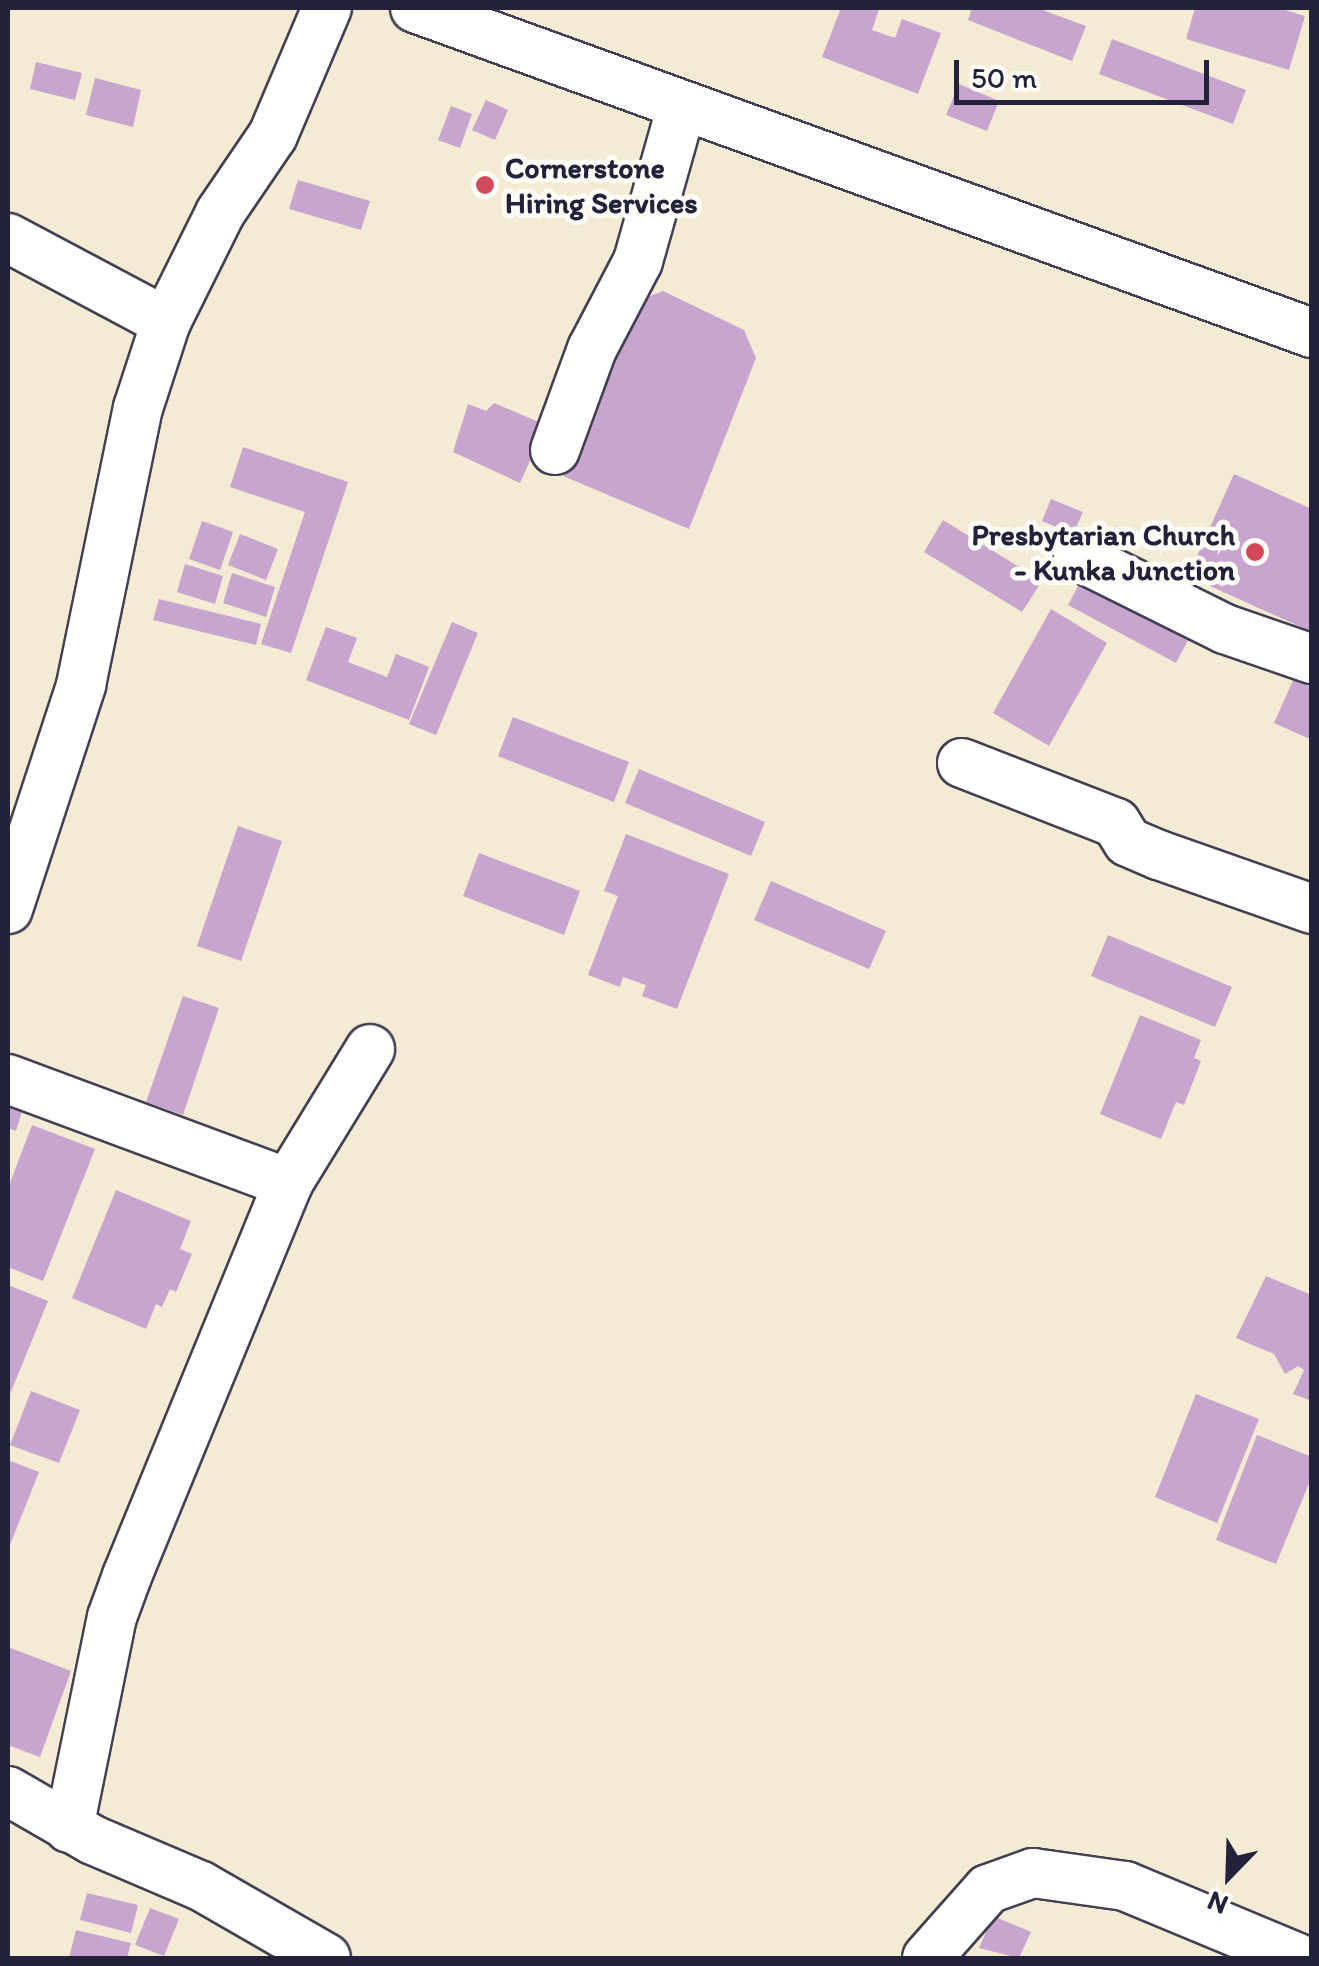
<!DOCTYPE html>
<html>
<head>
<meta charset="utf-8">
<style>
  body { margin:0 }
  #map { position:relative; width:1319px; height:1966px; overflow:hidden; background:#f4ebd5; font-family:Itim,sans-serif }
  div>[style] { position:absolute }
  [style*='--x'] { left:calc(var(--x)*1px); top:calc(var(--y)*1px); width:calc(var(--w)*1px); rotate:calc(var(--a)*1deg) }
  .building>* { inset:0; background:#c7a5ce }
  .roads { filter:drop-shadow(2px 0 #424052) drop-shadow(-2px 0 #424052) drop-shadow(0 2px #424052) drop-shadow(0 -2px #424052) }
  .minor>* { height:48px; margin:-24px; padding:0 24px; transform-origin:24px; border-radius:24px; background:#fff }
  .dots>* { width:28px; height:28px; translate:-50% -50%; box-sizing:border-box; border:5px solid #fdfcf7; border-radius:50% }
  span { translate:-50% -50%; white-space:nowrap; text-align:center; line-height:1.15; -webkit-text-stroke:10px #fdfcf7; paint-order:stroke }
  .poi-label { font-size:30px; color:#22223b; font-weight:700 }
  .left { translate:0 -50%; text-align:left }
  .right { translate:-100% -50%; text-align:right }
  .frame { position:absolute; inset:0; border:10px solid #22223b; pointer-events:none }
  .north { position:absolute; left:1179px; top:1826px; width:100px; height:100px; -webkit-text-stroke:8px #fdfcf7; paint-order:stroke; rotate:203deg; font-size:28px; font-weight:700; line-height:40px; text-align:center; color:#22223b }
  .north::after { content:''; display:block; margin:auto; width:35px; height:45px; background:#22223b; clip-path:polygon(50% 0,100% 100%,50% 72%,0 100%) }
  .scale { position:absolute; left:954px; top:60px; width:255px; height:45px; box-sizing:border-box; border:5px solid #22223b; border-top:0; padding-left:12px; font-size:30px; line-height:35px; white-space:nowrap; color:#22223b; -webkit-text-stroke:8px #fdfcf7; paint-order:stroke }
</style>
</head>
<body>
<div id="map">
  <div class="building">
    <div style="clip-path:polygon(841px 8px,879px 9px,872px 30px,895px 38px,902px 19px,941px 33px,918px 94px,822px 57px)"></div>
    <div style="clip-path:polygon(972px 8px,1037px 8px,1086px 26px,1072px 61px,968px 20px)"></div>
    <div style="clip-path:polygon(1195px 8px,1278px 8px,1305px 16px,1289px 70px,1186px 39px)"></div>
    <div style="clip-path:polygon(1112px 39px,1246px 90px,1233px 124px,1099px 74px)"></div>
    <div style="clip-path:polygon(36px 62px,82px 73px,75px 100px,30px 89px)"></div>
    <div style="clip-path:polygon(95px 78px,141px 90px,133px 127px,86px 115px)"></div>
    <div style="clip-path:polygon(959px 84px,999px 101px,987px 131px,946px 115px)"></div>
    <div style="clip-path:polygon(486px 100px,508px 110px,495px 140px,472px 130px)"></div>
    <div style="clip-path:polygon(451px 106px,472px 114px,460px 148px,438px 140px)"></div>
    <div style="clip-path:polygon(298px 180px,370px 201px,361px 230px,289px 209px)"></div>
    <div style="clip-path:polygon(663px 291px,744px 330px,756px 358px,689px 529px,563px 476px,640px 300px)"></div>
    <div style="clip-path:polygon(494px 403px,546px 425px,520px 483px,453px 452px,468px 404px,486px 411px)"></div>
    <div style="clip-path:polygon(243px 447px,348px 482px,291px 653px,261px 644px,305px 512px,230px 487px)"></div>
    <div style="clip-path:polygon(1234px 474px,1312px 509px,1312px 632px,1188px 576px)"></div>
    <div style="clip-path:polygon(1051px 499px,1083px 512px,1073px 534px,1042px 521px)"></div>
    <div style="clip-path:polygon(943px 520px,1042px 581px,1022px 612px,924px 552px)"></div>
    <div style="clip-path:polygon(202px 521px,233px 532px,220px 570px,189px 559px)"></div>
    <div style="clip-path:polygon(240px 534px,278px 549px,266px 580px,228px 565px)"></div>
    <div style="clip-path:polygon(185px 564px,223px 576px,215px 604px,177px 592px)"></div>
    <div style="clip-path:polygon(1086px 571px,1194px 629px,1176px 663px,1068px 605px)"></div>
    <div style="clip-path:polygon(232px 573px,275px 587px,266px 617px,223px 603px)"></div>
    <div style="clip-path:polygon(159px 599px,261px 624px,256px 645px,153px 620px)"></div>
    <div style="clip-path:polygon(1051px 609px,1107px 643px,1049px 746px,993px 713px)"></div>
    <div style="clip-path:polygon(452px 622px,478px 633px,436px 735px,409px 724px)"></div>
    <div style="clip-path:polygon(326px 627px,357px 638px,348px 662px,387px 677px,396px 654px,429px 667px,409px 720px,306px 680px)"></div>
    <div style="clip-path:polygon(1299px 667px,1312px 673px,1312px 740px,1274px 723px)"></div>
    <div style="clip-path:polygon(513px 717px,629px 762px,614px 802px,498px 756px)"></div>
    <div style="clip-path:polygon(639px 769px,765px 822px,751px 856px,625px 803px)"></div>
    <div style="clip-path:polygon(238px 826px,282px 841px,241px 961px,197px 946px)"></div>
    <div style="clip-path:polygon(626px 834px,729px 874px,677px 1009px,642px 996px,646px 985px,623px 977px,620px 987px,588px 975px,618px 896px,604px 891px)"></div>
    <div style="clip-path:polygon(479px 853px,580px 891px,564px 935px,463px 896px)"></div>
    <div style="clip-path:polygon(771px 881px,886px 931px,869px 969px,754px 920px)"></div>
    <div style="clip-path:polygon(1108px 935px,1232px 987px,1215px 1027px,1091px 976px)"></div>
    <div style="clip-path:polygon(183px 996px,219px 1008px,183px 1115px,146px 1102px)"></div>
    <div style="clip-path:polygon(1140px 1015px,1201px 1040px,1194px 1058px,1201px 1061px,1184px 1105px,1176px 1102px,1161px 1139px,1100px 1114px)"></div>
    <div style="clip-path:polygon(8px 1103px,23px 1108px,16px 1131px,8px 1128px)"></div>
    <div style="clip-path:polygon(32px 1125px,95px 1149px,43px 1281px,8px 1267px,8px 1188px)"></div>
    <div style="clip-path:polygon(116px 1190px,191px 1221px,180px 1249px,192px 1254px,176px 1292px,170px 1289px,162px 1307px,156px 1304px,146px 1329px,72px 1298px)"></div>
    <div style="clip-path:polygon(1266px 1276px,1312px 1295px,1312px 1401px,1293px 1394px,1304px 1370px,1298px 1366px,1285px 1374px,1274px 1354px,1236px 1338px)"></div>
    <div style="clip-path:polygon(8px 1285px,48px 1301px,8px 1399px)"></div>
    <div style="clip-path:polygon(31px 1391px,80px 1410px,59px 1463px,10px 1445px)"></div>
    <div style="clip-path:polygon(1196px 1394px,1259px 1419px,1217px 1523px,1155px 1497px)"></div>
    <div style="clip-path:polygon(1257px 1435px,1312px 1457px,1312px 1476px,1276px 1564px,1216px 1540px)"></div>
    <div style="clip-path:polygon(8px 1460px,39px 1472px,8px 1550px)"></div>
    <div style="clip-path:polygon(8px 1647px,71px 1671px,40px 1757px,8px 1745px)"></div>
    <div style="clip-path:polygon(87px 1893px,138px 1905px,131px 1933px,80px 1920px)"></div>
    <div style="clip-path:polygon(150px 1908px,179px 1919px,164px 1956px,135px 1945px)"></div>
    <div style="clip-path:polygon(993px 1916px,1031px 1932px,1019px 1958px,979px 1948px)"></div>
    <div style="clip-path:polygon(76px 1930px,131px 1943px,127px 1958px,69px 1958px)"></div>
  </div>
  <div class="roads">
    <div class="minor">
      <div style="--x:415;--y:8;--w:954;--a:19.92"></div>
      <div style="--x:8;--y:238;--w:179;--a:28"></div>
      <div style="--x:555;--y:450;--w:108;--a:-69.9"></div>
      <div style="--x:592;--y:349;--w:99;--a:-62.4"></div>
      <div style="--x:638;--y:261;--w:161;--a:-74.2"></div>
      <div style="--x:1078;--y:556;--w:164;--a:26.4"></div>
      <div style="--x:1225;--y:629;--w:92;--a:19"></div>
      <div style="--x:962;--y:763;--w:165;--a:21.3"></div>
      <div style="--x:1116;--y:823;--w:22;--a:58"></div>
      <div style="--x:1128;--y:842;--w:34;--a:23"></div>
      <div style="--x:1159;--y:855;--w:162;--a:19.4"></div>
      <div style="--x:8;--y:909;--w:236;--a:-71.9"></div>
      <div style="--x:81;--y:685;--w:283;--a:-78.4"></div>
      <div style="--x:138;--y:408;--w:90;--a:-72"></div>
      <div style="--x:166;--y:322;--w:122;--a:-63.6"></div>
      <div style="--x:220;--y:213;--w:94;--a:-55.8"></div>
      <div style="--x:273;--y:135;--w:138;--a:-67"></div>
      <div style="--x:8;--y:1079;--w:299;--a:20.4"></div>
      <div style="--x:8;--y:1791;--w:98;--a:30"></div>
      <div style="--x:93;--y:1840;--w:117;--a:23.1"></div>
      <div style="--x:201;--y:1886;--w:144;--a:29.9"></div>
      <div style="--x:69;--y:1828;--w:215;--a:-78.5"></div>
      <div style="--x:112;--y:1617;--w:44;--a:-69.9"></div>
      <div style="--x:127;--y:1576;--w:425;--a:-67.7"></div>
      <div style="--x:288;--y:1183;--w:157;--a:-58.5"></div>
      <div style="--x:927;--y:1958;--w:92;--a:-48.5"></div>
      <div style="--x:988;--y:1889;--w:48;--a:-19.6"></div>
      <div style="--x:1033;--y:1873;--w:93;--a:8"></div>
      <div style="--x:1125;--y:1886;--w:187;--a:22.6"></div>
    </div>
  </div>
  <div class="dots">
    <div style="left:485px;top:185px;background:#d1495b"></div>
    <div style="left:1255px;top:552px;background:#d1495b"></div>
  </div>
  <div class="poi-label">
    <span class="left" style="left:505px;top:185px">Cornerstone<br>Hiring Services</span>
    <span class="right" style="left:1235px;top:552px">Presbytarian Church<br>- Kunka Junction</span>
  </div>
  <div class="frame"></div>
  <div class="north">N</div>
  <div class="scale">50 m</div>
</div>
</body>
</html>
